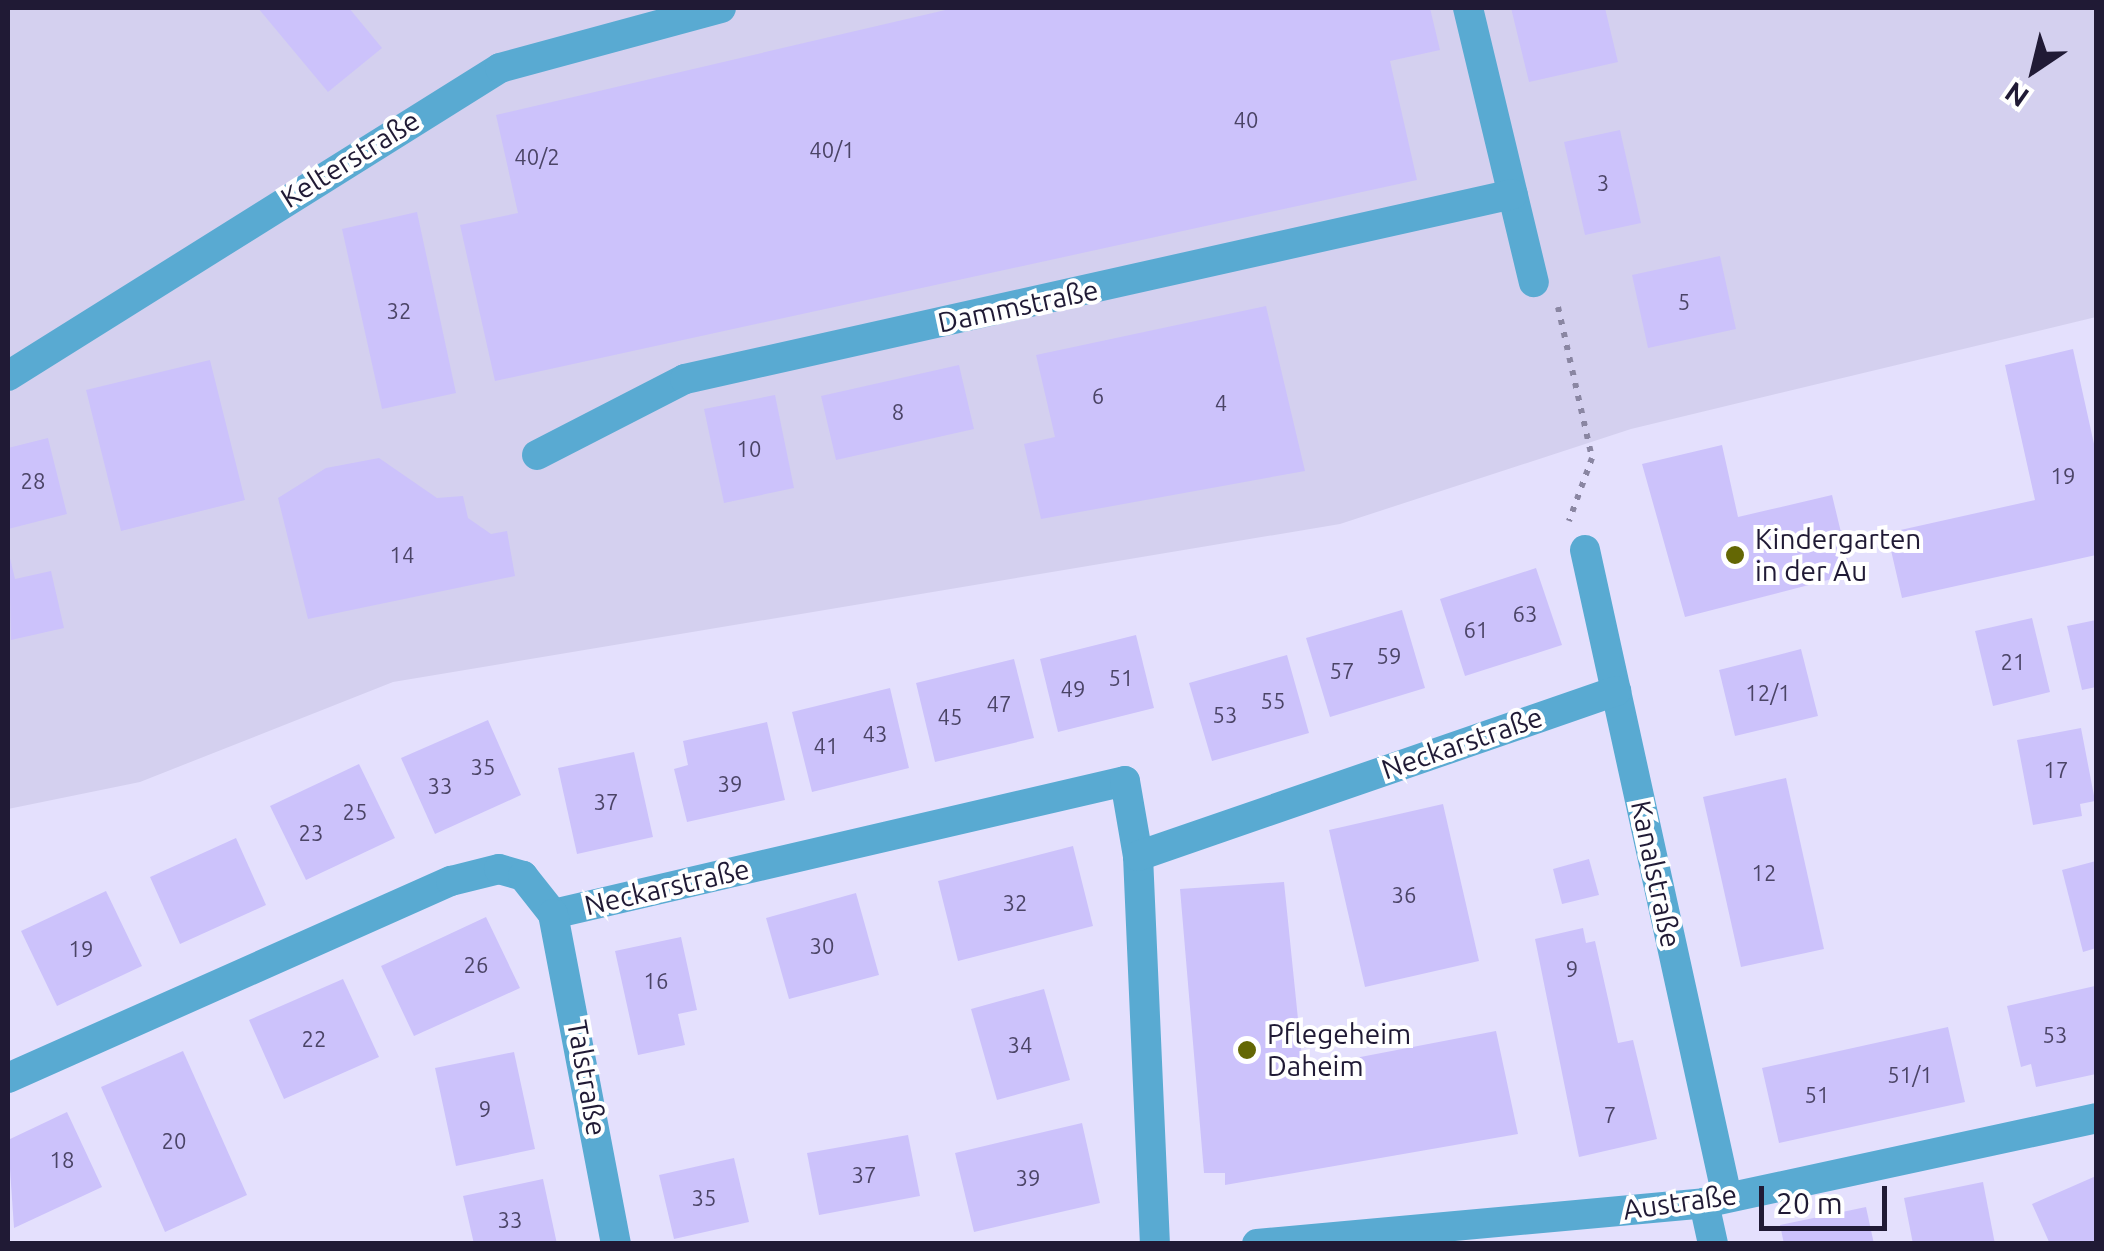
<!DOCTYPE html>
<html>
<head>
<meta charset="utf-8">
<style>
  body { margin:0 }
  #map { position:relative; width:2104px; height:1251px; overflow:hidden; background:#e4e0fd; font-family:Ubuntu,sans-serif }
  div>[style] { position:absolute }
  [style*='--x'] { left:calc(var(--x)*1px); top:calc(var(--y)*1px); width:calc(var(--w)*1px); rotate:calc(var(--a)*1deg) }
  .built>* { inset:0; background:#d4d0ef }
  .building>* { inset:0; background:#ccc2fb }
  .path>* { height:6px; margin-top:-3px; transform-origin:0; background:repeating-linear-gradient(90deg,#8a86a2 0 5px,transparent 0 13px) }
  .minor>* { height:30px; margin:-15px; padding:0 15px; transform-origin:15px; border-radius:15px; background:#59aad2 }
  .dots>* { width:28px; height:28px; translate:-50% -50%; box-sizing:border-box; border:5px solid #fff; border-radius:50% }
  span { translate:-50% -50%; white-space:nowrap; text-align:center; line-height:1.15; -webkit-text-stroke:8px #fff; paint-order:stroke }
  .number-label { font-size:22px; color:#4b4466 }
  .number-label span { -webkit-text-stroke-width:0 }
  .street-label { font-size:28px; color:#201a35 }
  .poi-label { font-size:28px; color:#201a35 }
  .left { translate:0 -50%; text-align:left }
  .frame { position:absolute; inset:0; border:10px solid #201a35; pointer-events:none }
  .north { position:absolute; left:1984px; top:20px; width:100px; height:100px; -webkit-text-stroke:8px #fff; paint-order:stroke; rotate:215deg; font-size:28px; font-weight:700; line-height:40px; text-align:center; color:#201a35 }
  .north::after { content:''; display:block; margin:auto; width:35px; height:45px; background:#201a35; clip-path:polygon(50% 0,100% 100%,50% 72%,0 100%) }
  .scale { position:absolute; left:1759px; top:1186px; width:128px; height:45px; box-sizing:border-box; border:5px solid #201a35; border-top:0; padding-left:12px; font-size:30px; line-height:35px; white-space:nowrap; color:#201a35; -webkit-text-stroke:8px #fff; paint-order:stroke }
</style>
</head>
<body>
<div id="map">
  <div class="built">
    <div style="clip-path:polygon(8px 8px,2096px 8px,2096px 317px,1631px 429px,1340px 524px,393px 682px,140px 782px,8px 809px)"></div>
  </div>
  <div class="building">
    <div style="clip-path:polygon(258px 8px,349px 8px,382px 48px,328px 92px)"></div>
    <div style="clip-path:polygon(954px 8px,1430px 8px,1440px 50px,1390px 61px,1417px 180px,495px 381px,460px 225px,518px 213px,496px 115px)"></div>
    <div style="clip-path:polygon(1511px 8px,1605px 8px,1618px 62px,1529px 82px)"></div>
    <div style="clip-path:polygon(1620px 130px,1641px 223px,1585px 235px,1564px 142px)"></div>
    <div style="clip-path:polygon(417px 212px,456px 393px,382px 409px,342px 229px)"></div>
    <div style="clip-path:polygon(1720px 256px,1736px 329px,1648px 348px,1632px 275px)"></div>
    <div style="clip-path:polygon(1266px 306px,1305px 471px,1041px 519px,1024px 444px,1055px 437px,1036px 355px)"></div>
    <div style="clip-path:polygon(2073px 349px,2096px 453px,2096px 555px,1902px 598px,1887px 533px,2035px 500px,2005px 365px)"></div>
    <div style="clip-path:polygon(210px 360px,245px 500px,121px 531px,86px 390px)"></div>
    <div style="clip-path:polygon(959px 365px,974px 429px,836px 460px,821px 396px)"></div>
    <div style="clip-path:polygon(775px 395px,794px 488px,724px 503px,704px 409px)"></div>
    <div style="clip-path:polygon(48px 438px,67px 514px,8px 529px,8px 448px)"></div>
    <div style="clip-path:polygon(1722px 445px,1738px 517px,1832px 495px,1851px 574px,1685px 617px,1642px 464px)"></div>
    <div style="clip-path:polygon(379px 458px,437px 498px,463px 496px,468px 518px,491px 534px,507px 531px,515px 576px,308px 619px,278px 498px,326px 468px)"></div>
    <div style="clip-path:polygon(9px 554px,15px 579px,51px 571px,64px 628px,11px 640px)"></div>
    <div style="clip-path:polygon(1536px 568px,1562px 645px,1465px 676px,1440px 599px)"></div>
    <div style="clip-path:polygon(1402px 610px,1425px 688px,1330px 717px,1306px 638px)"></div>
    <div style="clip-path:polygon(2032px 618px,2050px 692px,1993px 706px,1975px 631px)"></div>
    <div style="clip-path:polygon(2096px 620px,2096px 687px,2082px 690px,2067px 626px)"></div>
    <div style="clip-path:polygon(1136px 635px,1154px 708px,1058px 732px,1040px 659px)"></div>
    <div style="clip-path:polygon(1801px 649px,1818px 716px,1735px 736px,1719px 670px)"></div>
    <div style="clip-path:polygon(1287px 655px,1309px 733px,1212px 761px,1189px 683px)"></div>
    <div style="clip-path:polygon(1014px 659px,1034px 738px,935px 762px,916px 683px)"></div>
    <div style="clip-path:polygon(890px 688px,909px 768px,812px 792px,792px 712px)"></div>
    <div style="clip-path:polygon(488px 720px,521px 795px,435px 834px,401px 758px)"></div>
    <div style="clip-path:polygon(767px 722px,785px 800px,687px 822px,674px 769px,688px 765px,683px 741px)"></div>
    <div style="clip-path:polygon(2081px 728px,2095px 801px,2080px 804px,2082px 816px,2033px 825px,2017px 740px)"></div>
    <div style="clip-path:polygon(634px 752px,653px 837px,577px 854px,558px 768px)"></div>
    <div style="clip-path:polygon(359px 764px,395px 838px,306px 880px,270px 806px)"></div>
    <div style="clip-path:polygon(1786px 778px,1824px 949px,1741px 967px,1703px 797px)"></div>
    <div style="clip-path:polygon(1443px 804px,1479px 961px,1365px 987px,1329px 830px)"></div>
    <div style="clip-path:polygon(236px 838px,266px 905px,180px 944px,150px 877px)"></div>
    <div style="clip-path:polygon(1073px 846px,1093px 926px,958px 961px,938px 881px)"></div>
    <div style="clip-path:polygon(1589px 859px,1599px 895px,1562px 904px,1553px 869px)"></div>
    <div style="clip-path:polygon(2096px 861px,2096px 948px,2083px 952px,2062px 870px)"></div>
    <div style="clip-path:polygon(1284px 882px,1303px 1068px,1496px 1031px,1518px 1134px,1225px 1185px,1225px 1173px,1204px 1173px,1180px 889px)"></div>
    <div style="clip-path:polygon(106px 891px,142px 966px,57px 1006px,21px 931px)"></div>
    <div style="clip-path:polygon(856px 893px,879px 975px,789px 999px,766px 918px)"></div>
    <div style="clip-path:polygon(486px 917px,520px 988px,414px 1036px,381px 966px)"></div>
    <div style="clip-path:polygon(1583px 928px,1586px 943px,1595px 941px,1618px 1043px,1633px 1040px,1657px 1139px,1579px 1157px,1535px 939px)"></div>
    <div style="clip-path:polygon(681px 937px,697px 1010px,678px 1014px,685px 1045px,638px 1055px,615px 951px)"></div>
    <div style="clip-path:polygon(343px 979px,379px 1057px,284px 1099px,249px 1020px)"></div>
    <div style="clip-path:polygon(2095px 986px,2096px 1074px,2036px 1087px,2031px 1064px,2021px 1067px,2007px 1006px)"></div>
    <div style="clip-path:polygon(1044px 989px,1070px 1080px,997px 1100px,971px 1009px)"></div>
    <div style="clip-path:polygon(1948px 1027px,1965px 1102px,1779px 1143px,1762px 1068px)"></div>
    <div style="clip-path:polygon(183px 1051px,247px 1195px,165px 1232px,101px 1087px)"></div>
    <div style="clip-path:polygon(514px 1052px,535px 1149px,456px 1166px,435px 1068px)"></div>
    <div style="clip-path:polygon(67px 1112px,102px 1187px,14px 1228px,8px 1140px)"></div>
    <div style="clip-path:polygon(1082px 1123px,1100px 1203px,974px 1232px,955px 1153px)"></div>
    <div style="clip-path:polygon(908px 1135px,920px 1196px,819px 1215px,807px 1153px)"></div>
    <div style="clip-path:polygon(734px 1158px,749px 1222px,674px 1239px,659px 1175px)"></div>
    <div style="clip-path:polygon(2096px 1176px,2096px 1244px,2050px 1244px,2032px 1204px)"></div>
    <div style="clip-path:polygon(543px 1179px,557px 1244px,474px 1244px,463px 1196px)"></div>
    <div style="clip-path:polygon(1983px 1182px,1995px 1244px,1913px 1244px,1904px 1198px)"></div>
    <div style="clip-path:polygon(1866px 1207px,1874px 1244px,1784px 1244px,1780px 1225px)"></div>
  </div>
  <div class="path">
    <div style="--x:1558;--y:307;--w:155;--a:77.3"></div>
    <div style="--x:1592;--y:458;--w:67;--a:110.1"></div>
  </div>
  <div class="minor">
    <div style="--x:1468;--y:8;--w:282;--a:76.5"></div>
    <div style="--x:8;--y:376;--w:580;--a:-32.05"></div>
    <div style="--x:500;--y:68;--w:229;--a:-15.2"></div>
    <div style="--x:537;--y:455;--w:166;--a:-27.2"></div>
    <div style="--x:685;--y:379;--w:848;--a:-12.59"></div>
    <div style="--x:1585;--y:550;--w:662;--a:77.62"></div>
    <div style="--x:1138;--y:856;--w:388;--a:87.5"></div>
    <div style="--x:553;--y:914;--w:587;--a:-13.09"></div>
    <div style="--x:1125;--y:781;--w:76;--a:80.2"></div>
    <div style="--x:1138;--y:856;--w:506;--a:-19.04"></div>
    <div style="--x:8;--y:1078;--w:485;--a:-24"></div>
    <div style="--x:451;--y:881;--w:49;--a:-14"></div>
    <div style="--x:499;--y:869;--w:25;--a:16"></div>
    <div style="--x:523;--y:876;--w:48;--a:51.7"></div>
    <div style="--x:553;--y:914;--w:336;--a:79.2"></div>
    <div style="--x:1704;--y:1203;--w:42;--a:77.6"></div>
    <div style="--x:1257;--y:1244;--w:449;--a:-5.2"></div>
    <div style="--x:1704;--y:1203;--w:401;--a:-12.2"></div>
  </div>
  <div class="dots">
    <div style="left:1735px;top:555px;background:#646704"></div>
    <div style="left:1247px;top:1050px;background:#646704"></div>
  </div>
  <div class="number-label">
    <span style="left:1246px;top:120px">40</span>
    <span style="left:832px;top:150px">40/1</span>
    <span style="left:537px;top:157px">40/2</span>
    <span style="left:1603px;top:183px">3</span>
    <span style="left:1684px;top:302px">5</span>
    <span style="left:399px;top:311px">32</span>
    <span style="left:1098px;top:396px">6</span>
    <span style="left:1221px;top:403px">4</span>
    <span style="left:898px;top:412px">8</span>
    <span style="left:749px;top:449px">10</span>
    <span style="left:2063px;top:476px">19</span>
    <span style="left:33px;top:481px">28</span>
    <span style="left:402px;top:555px">14</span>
    <span style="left:1525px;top:614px">63</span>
    <span style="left:1476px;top:630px">61</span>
    <span style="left:1389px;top:656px">59</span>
    <span style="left:2013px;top:662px">21</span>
    <span style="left:1342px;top:671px">57</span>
    <span style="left:1121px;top:678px">51</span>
    <span style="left:1073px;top:689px">49</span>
    <span style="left:1768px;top:693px">12/1</span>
    <span style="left:1273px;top:701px">55</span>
    <span style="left:999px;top:704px">47</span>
    <span style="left:1225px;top:715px">53</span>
    <span style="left:950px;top:717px">45</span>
    <span style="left:875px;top:734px">43</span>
    <span style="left:826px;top:746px">41</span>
    <span style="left:483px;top:767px">35</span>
    <span style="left:2056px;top:770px">17</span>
    <span style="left:730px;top:784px">39</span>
    <span style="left:440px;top:786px">33</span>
    <span style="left:606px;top:802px">37</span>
    <span style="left:355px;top:812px">25</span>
    <span style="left:311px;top:833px">23</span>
    <span style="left:1764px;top:873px">12</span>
    <span style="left:1404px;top:895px">36</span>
    <span style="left:1015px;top:903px">32</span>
    <span style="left:822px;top:946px">30</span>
    <span style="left:81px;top:949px">19</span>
    <span style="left:476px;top:965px">26</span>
    <span style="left:1572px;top:969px">9</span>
    <span style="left:656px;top:981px">16</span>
    <span style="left:2055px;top:1035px">53</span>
    <span style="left:314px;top:1039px">22</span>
    <span style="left:1020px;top:1045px">34</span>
    <span style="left:1910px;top:1075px">51/1</span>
    <span style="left:1817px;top:1095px">51</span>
    <span style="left:485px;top:1109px">9</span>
    <span style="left:1610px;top:1115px">7</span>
    <span style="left:174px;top:1141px">20</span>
    <span style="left:62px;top:1160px">18</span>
    <span style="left:864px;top:1175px">37</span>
    <span style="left:1028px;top:1178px">39</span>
    <span style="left:704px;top:1198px">35</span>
    <span style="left:510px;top:1220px">33</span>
  </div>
  <div class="street-label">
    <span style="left:350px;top:159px;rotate:-32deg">Kelterstraße</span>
    <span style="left:1018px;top:306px;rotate:-12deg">Dammstraße</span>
    <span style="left:1462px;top:743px;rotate:-19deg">Neckarstraße</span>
    <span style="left:1656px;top:874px;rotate:78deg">Kanalstraße</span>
    <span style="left:667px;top:887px;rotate:-13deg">Neckarstraße</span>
    <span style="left:587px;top:1078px;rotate:80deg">Talstraße</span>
    <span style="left:1680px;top:1202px;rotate:-8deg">Austraße</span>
  </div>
  <div class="poi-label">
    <span class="left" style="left:1755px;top:555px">Kindergarten<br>in der Au</span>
    <span class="left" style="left:1267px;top:1050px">Pflegeheim<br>Daheim</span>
  </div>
  <div class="frame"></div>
  <div class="north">N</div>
  <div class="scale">20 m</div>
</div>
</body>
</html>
